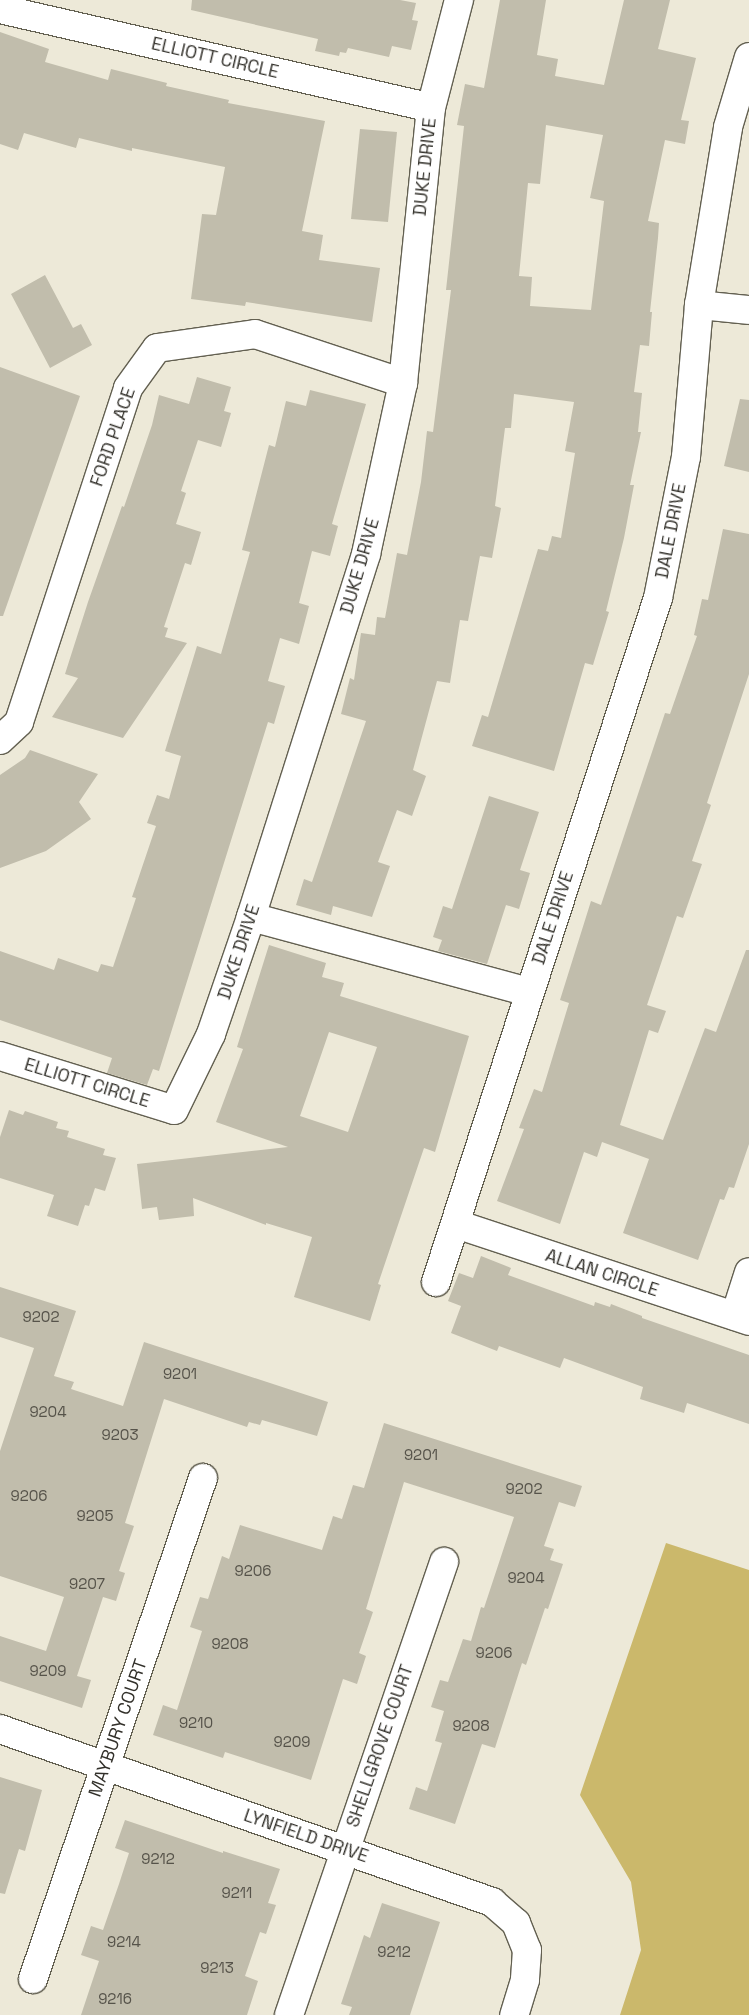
<!DOCTYPE html>
<html>
<head>
<meta charset="utf-8">
<style>
  body { margin:0 }
  #map { position:relative; width:749px; height:2015px; overflow:hidden; background:#ede9d8; font-family:"Space Grotesk",sans-serif }
  div>[style] { position:absolute }
  [style*='--x'] { left:calc(var(--x)*1px); top:calc(var(--y)*1px); width:calc(var(--w)*1px); rotate:calc(var(--a)*1deg) }
  .water>* { inset:0; background:#cbb86b }
  .building>* { inset:0; background:#c1bdac }
  .roads { filter:drop-shadow(1px 0 #636051) drop-shadow(-1px 0 #636051) drop-shadow(0 1px #636051) drop-shadow(0 -1px #636051) }
  .street>* { height:28px; margin:-14px; padding:0 14px; transform-origin:14px; border-radius:14px; background:#fff }
  span { translate:-50% -50%; white-space:nowrap; text-align:center; line-height:1.15; -webkit-text-stroke:4px #fff; paint-order:stroke }
  .number-label { font-size:15px; color:#56534a }
  .number-label span { -webkit-text-stroke-width:0 }
  .street-label { font-size:18px; color:#32302a }
</style>
</head>
<body>
<div id="map">
  <div class="water">
    <div style="clip-path:polygon(666px 1543px,749px 1570px,749px 2015px,620px 2015px,641px 1950px,631px 1882px,580px 1795px)"></div>
  </div>
  <div class="building">
    <div style="clip-path:polygon(192px 0,400px 0,416px 3px,412px 20px,418px 21px,411px 50px,392px 46px,389px 57px,348px 48px,346px 53px,340px 52px,339px 56px,315px 51px,318px 39px,191px 10px)"></div>
    <div style="clip-path:polygon(evenodd,500px 0,546px 0,537px 55px,558px 59px,555px 76px,604px 85px,624px 0,670px 0,658px 49px,696px 58px,681px 120px,689px 121px,685px 144px,665px 140px,648px 221px,659px 223px,658px 238px,650px 312px,652px 312px,649px 346px,640px 345px,634px 392px,642px 393px,638px 432px,641px 432px,630px 485px,634px 485px,624px 538px,606px 611px,609px 612px,593px 665px,585px 663px,554px 771px,472px 746px,482px 715px,488px 717px,538px 549px,548px 551px,552px 536px,561px 538px,575px 453px,565px 451px,574px 402px,514px 394px,511px 428px,505px 428px,495px 506px,501px 508px,492px 558px,480px 556px,468px 621px,460px 620px,450px 683px,437px 681px,413px 770px,426px 776px,412px 816px,397px 810px,378px 862px,390px 866px,372px 917px,333px 906px,331px 915px,296px 905px,304px 879px,312px 882px,366px 721px,341px 714px,350px 678px,354px 680px,361px 633px,375px 635px,377px 617px,385px 618px,397px 553px,407px 555px,421px 482px,427px 431px,433px 432px,451px 290px,446px 290px,464px 126px,457px 125px,465px 84px,484px 88px,500px 0,546px 125px,603px 135px,590px 198px,604px 201px,591px 310px,530px 306px,532px 277px,519px 276px,528px 183px,540px 184px,546px 125px)"></div>
    <div style="clip-path:polygon(0 32px,49px 49px,45px 62px,108px 80px,111px 69px,167px 83px,166px 86px,229px 100px,228px 103px,325px 121px,302px 231px,323px 235px,319px 260px,380px 268px,372px 322px,246px 302px,245px 306px,191px 299px,202px 214px,216px 215px,225px 167px,132px 148px,132px 151px,79px 138px,76px 148px,24px 133px,18px 150px,0 144px)"></div>
    <div style="clip-path:polygon(360px 129px,397px 132px,388px 222px,351px 219px)"></div>
    <div style="clip-path:polygon(45px 275px,73px 328px,81px 324px,92px 345px,50px 368px,11px 294px)"></div>
    <div style="clip-path:polygon(0 367px,80px 396px,3px 616px,0 616px)"></div>
    <div style="clip-path:polygon(197px 377px,231px 387px,224px 411px,231px 413px,221px 447px,198px 440px,181px 491px,186px 493px,176px 524px,201px 532px,191px 565px,185px 563px,164px 627px,168px 628px,165px 637px,187px 643px,123px 738px,52px 717px,78px 678px,65px 674px,88px 602px,122px 506px,124px 507px,152px 425px,159px 395px,189px 404px)"></div>
    <div style="clip-path:polygon(310px 390px,366px 404px,332px 524px,338px 526px,330px 556px,312px 551px,299px 603px,309px 606px,299px 644px,280px 638px,268px 681px,285px 686px,274px 724px,268px 722px,159px 1071px,153px 1069px,147px 1085px,107px 1073px,112px 1058px,0 1020px,0 951px,54px 970px,58px 958px,98px 972px,101px 964px,113px 967px,136px 898px,132px 897px,156px 826px,147px 823px,157px 795px,169px 799px,181px 756px,165px 751px,197px 646px,221px 654px,250px 552px,242px 550px,269px 445px,275px 447px,286px 401px,306px 406px)"></div>
    <div style="clip-path:polygon(740px 399px,749px 400px,749px 472px,724px 466px)"></div>
    <div style="clip-path:polygon(723px 529px,749px 534px,749px 674px,707px 803px,711px 805px,692px 861px,702px 864px,683px 918px,677px 916px,647px 1005px,666px 1011px,658px 1033px,649px 1030px,620px 1125px,663px 1140px,705px 1028px,716px 1032px,746px 950px,749px 950px,749px 1144px,734px 1188px,729px 1187px,724px 1200px,720px 1199px,698px 1260px,623px 1233px,649px 1159px,602px 1142px,597px 1157px,584px 1152px,560px 1224px,497px 1201px,524px 1129px,519px 1128px,534px 1089px,542px 1092px,569px 1003px,560px 1000px,591px 901px,601px 905px,665px 713px,670px 714px,697px 636px,694px 635px,702px 599px,708px 600px)"></div>
    <div style="clip-path:polygon(30px 750px,98px 774px,79px 802px,91px 819px,46px 851px,0 868px,0 775px,25px 758px)"></div>
    <div style="clip-path:polygon(489px 796px,539px 812px,520px 870px,530px 873px,519px 909px,506px 905px,487px 964px,438px 951px,442px 940px,433px 937px,443px 906px,452px 909px)"></div>
    <div style="clip-path:polygon(evenodd,269px 945px,326px 963px,322px 977px,344px 983px,340px 996px,469px 1036px,435px 1152px,424px 1148px,378px 1284px,381px 1285px,370px 1321px,294px 1297px,312px 1237px,266px 1223px,266px 1225px,193px 1198px,194px 1216px,159px 1220px,157px 1207px,142px 1209px,137px 1164px,288px 1147px,216px 1122px,243px 1049px,237px 1047px,269px 945px,329px 1032px,377px 1047px,348px 1132px,300px 1116px,329px 1032px)"></div>
    <div style="clip-path:polygon(9px 1110px,23px 1115px,25px 1111px,58px 1122px,56px 1128px,69px 1131px,67px 1137px,105px 1149px,103px 1155px,116px 1158px,105px 1191px,95px 1188px,89px 1206px,85px 1205px,78px 1226px,47px 1216px,54px 1195px,0 1178px,0 1137px)"></div>
    <div style="clip-path:polygon(481px 1256px,511px 1268px,508px 1275px,594px 1306px,595px 1302px,610px 1307px,611px 1304px,642px 1316px,642px 1318px,749px 1355px,749px 1424px,687px 1403px,684px 1413px,640px 1399px,643px 1387px,564px 1358px,560px 1368px,499px 1346px,497px 1351px,451px 1333px,461px 1306px,448px 1301px,459px 1273px,473px 1278px)"></div>
    <div style="clip-path:polygon(0 1287px,76px 1311px,54px 1376px,74px 1382px,71px 1389px,123px 1406px,144px 1342px,328px 1402px,317px 1436px,262px 1420px,260px 1425px,249px 1422px,247px 1427px,164px 1399px,125px 1523px,134px 1526px,119px 1571px,125px 1573px,116px 1601px,103px 1597px,77px 1676px,91px 1680px,82px 1708px,0 1681px,0 1636px,46px 1651px,64px 1597px,0 1576px,0 1451px,34px 1348px,0 1337px)"></div>
    <div style="clip-path:polygon(384px 1423px,582px 1486px,575px 1507px,559px 1502px,544px 1546px,554px 1549px,550px 1560px,563px 1564px,548px 1609px,545px 1608px,526px 1665px,522px 1663px,495px 1748px,482px 1744px,455px 1824px,409px 1809px,416px 1787px,427px 1791px,442px 1743px,435px 1741px,444px 1711px,431px 1707px,440px 1680px,448px 1682px,463px 1639px,471px 1641px,481px 1607px,484px 1608px,514px 1517px,404px 1482px,366px 1609px,373px 1612px,359px 1653px,366px 1656px,357px 1684px,343px 1679px,311px 1780px,225px 1752px,223px 1758px,153px 1735px,163px 1705px,177px 1710px,202px 1631px,190px 1627px,200px 1597px,208px 1599px,222px 1556px,229px 1559px,240px 1525px,322px 1550px,333px 1516px,342px 1519px,353px 1485px,364px 1488px)"></div>
    <div style="clip-path:polygon(0 1777px,42px 1790px,25px 1851px,19px 1849px,5px 1894px,0 1893px)"></div>
    <div style="clip-path:polygon(125px 1820px,223px 1853px,223px 1851px,280px 1869px,268px 1903px,276px 1905px,266px 1934px,260px 1932px,245px 1976px,258px 1981px,247px 2015px,81px 2015px,99px 1961px,81px 1955px,91px 1926px,103px 1930px,119px 1884px,129px 1853px,115px 1848px)"></div>
    <div style="clip-path:polygon(382px 1903px,440px 1922px,410px 2015px,349px 2015px,352px 2007px,341px 2004px,364px 1935px,370px 1938px)"></div>
  </div>
  <div class="roads">
    <div class="street">
      <div style="--x:0;--y:9;--w:442;--a:12.9"></div>
      <div style="--x:699;--y:305;--w:50;--a:5.7"></div>
      <div style="--x:0;--y:740;--w:26;--a:-43"></div>
      <div style="--x:19;--y:722;--w:351;--a:-71.9"></div>
      <div style="--x:128;--y:388;--w:49;--a:-54.1"></div>
      <div style="--x:157;--y:348;--w:99;--a:-8.1"></div>
      <div style="--x:255;--y:334;--w:156;--a:18.3"></div>
      <div style="--x:251;--y:917;--w:288;--a:15.1"></div>
      <div style="--x:0;--y:1056;--w:182;--a:17.2"></div>
      <div style="--x:174;--y:1110;--w:85;--a:-64"></div>
      <div style="--x:211;--y:1034;--w:124;--a:-71.1"></div>
      <div style="--x:251;--y:917;--w:381;--a:-72.4"></div>
      <div style="--x:366;--y:554;--w:175;--a:-77.8"></div>
      <div style="--x:403;--y:383;--w:276;--a:-84.2"></div>
      <div style="--x:431;--y:108;--w:112;--a:-75.5"></div>
      <div style="--x:456;--y:1224;--w:309;--a:18.3"></div>
      <div style="--x:436;--y:1282;--w:719;--a:-72.02"></div>
      <div style="--x:658;--y:598;--w:144;--a:-78.8"></div>
      <div style="--x:686;--y:457;--w:153;--a:-85.1"></div>
      <div style="--x:699;--y:305;--w:180;--a:-80.7"></div>
      <div style="--x:728;--y:127;--w:73;--a:-73.3"></div>
      <div style="--x:735;--y:1316;--w:46;--a:-72.3"></div>
      <div style="--x:0;--y:1729;--w:522;--a:19.37"></div>
      <div style="--x:492;--y:1902;--w:32;--a:41"></div>
      <div style="--x:516;--y:1923;--w:29;--a:68"></div>
      <div style="--x:527;--y:1950;--w:30;--a:94"></div>
      <div style="--x:525;--y:1980;--w:37;--a:107"></div>
      <div style="--x:33;--y:1979;--w:529;--a:-71.26"></div>
      <div style="--x:289;--y:2015;--w:479;--a:-71.1"></div>
    </div>
  </div>
  <div class="number-label">
    <span style="left:41px;top:1317px">9202</span>
    <span style="left:180px;top:1374px">9201</span>
    <span style="left:48px;top:1412px">9204</span>
    <span style="left:120px;top:1435px">9203</span>
    <span style="left:421px;top:1455px">9201</span>
    <span style="left:524px;top:1489px">9202</span>
    <span style="left:29px;top:1496px">9206</span>
    <span style="left:95px;top:1516px">9205</span>
    <span style="left:253px;top:1571px">9206</span>
    <span style="left:526px;top:1578px">9204</span>
    <span style="left:87px;top:1584px">9207</span>
    <span style="left:230px;top:1644px">9208</span>
    <span style="left:494px;top:1653px">9206</span>
    <span style="left:48px;top:1671px">9209</span>
    <span style="left:196px;top:1723px">9210</span>
    <span style="left:471px;top:1726px">9208</span>
    <span style="left:292px;top:1742px">9209</span>
    <span style="left:158px;top:1859px">9212</span>
    <span style="left:237px;top:1893px">9211</span>
    <span style="left:124px;top:1942px">9214</span>
    <span style="left:394px;top:1952px">9212</span>
    <span style="left:217px;top:1968px">9213</span>
    <span style="left:115px;top:1999px">9216</span>
  </div>
  <div class="street-label">
    <span style="left:215px;top:58px;rotate:13deg">ELLIOTT CIRCLE</span>
    <span style="left:425px;top:167px;rotate:-84deg">DUKE DRIVE</span>
    <span style="left:113px;top:437px;rotate:-71deg">FORD PLACE</span>
    <span style="left:671px;top:531px;rotate:-79deg">DALE DRIVE</span>
    <span style="left:360px;top:566px;rotate:-74deg">DUKE DRIVE</span>
    <span style="left:553px;top:918px;rotate:-72deg">DALE DRIVE</span>
    <span style="left:239px;top:952px;rotate:-72deg">DUKE DRIVE</span>
    <span style="left:87px;top:1083px;rotate:17deg">ELLIOTT CIRCLE</span>
    <span style="left:602px;top:1273px;rotate:18deg">ALLAN CIRCLE</span>
    <span style="left:118px;top:1728px;rotate:-71deg">MAYBURY COURT</span>
    <span style="left:380px;top:1746px;rotate:-71deg">SHELLGROVE COURT</span>
    <span style="left:306px;top:1836px;rotate:19deg">LYNFIELD DRIVE</span>
  </div>
</div>
</body>
</html>
